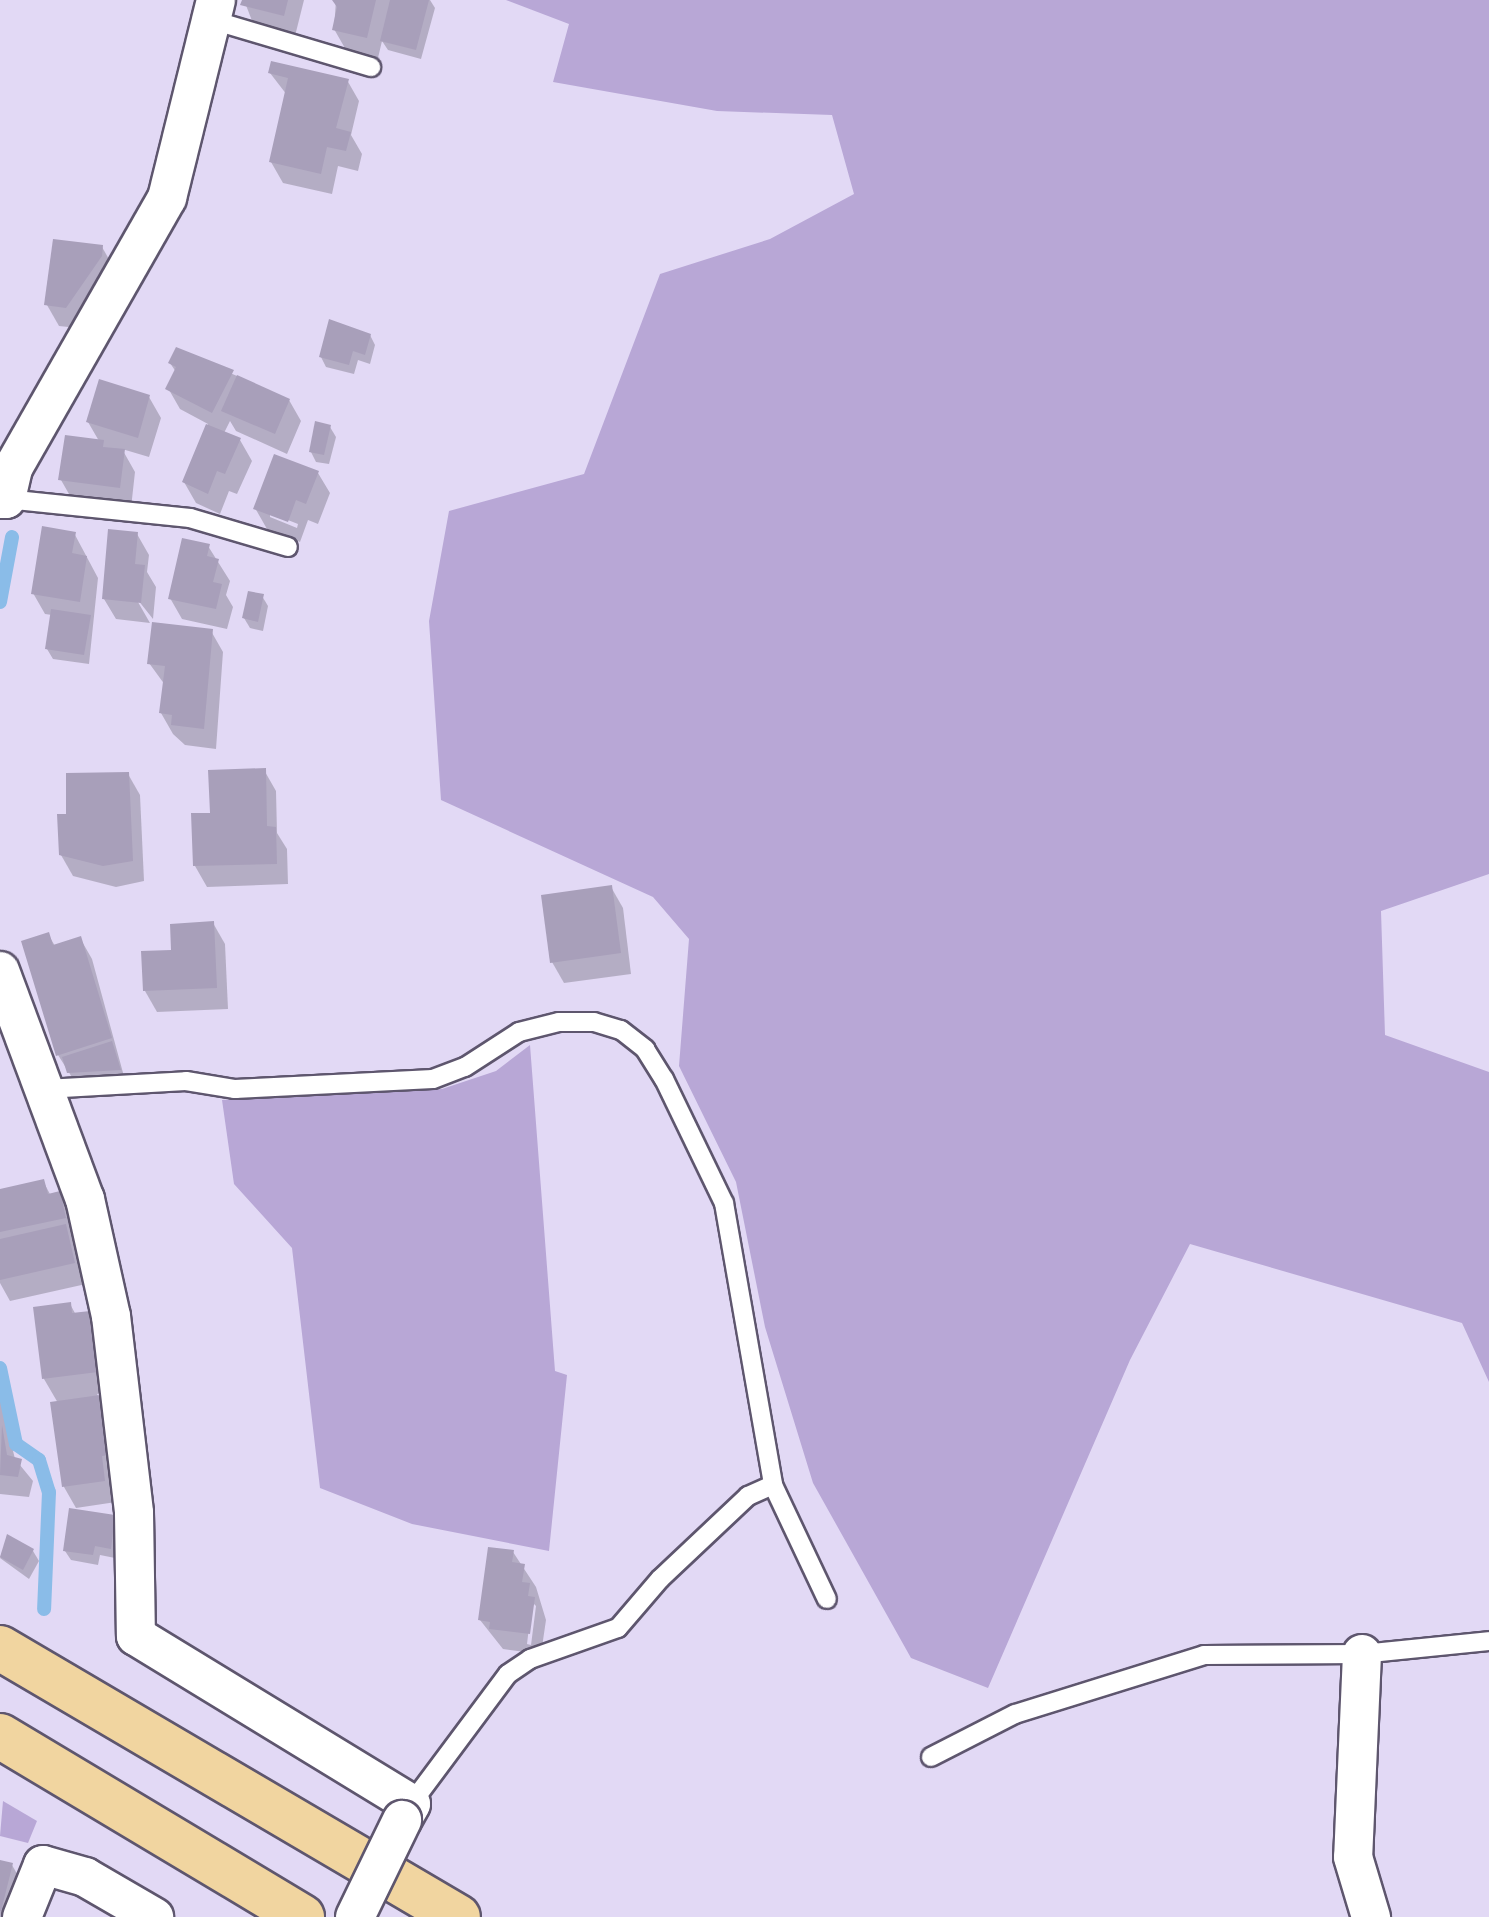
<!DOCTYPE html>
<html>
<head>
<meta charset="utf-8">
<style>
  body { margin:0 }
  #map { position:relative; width:1489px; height:1917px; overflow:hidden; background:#e2d9f5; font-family:"Exo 2",sans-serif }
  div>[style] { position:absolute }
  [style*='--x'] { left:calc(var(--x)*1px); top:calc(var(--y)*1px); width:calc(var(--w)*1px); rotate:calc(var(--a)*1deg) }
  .green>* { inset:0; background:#b8a7d6 }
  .shadow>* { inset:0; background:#0003 }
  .stream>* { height:14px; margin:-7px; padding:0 7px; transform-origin:7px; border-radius:7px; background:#8abce8 }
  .building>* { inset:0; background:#a89fba }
  .roads { filter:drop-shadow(2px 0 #5e566e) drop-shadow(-2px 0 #5e566e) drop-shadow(0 2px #5e566e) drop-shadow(0 -2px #5e566e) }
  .service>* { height:18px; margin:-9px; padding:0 9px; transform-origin:9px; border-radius:9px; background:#fff }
  .minor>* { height:38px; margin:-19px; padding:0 19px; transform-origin:19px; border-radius:19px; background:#fff }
  .primary>* { height:44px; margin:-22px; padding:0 22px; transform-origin:22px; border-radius:22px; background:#f1d5a0 }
  .bridges { filter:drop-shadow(2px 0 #5e566e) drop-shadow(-2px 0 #5e566e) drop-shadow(0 2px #5e566e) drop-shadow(0 -2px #5e566e) }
  .minor-bridge>* { height:38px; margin:-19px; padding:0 19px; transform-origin:19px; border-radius:19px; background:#fff }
  span { translate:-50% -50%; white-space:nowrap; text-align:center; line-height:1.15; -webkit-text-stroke:7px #fff; paint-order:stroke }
</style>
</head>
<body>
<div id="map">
  <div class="green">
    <div style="clip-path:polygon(506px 0,1489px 0,1489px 874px,1381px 911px,1385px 1035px,1489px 1072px,1489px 1382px,1462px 1323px,1190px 1244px,1130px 1360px,988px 1688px,911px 1658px,813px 1483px,765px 1327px,736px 1182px,679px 1066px,689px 939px,653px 897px,441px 800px,429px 621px,449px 511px,584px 474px,660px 274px,770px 239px,854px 194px,832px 115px,717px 111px,553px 82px,569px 24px)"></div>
    <div style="clip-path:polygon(530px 1045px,555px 1371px,567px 1375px,549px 1551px,412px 1524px,320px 1488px,292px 1248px,234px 1184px,222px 1100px,442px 1089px,496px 1071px)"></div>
    <div style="clip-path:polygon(3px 1801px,37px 1821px,28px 1843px,0 1836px)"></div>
  </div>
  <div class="shadow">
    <div style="clip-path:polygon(244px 0,304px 0,295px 36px,254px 26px)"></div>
    <div style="clip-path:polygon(336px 0,430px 0,435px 8px,421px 59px,388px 50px,382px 41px,378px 58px,346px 50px,334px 29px)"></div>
    <div style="clip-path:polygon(270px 73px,347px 80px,359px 101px,351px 135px,362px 154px,358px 171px,338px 166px,332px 194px,283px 183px,271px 162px,287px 95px)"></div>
    <div style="clip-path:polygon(102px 247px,114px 268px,78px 328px,59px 326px,47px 305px)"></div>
    <div style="clip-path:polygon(370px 335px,375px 345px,370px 364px,358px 360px,354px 374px,326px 367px,321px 357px)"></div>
    <div style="clip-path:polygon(178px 349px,289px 400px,301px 421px,287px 454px,236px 431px,230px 421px,224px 433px,240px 440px,252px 461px,237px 494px,229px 491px,220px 514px,196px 503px,184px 482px,208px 424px,180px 409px,168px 388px,176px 372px,170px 363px)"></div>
    <div style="clip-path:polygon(149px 397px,161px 418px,149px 457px,122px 449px,135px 472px,131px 508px,73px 501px,61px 480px,99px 441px,88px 422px)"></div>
    <div style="clip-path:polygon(330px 427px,336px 437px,329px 464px,316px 462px,311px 452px)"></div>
    <div style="clip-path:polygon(evenodd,318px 473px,330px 493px,318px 524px,308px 520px,300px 542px,267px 529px,255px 508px,318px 473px,270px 513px,298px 524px,297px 528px,270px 517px,270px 513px)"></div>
    <div style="clip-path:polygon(74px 533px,98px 578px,89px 664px,53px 659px,47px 649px,52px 615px,45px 614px,33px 593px)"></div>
    <div style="clip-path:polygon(137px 534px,149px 555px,147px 572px,156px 587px,153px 619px,134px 595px,150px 623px,116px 619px,104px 599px)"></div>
    <div style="clip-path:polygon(208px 546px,230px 581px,226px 595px,233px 607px,227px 629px,182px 619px,170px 598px)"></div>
    <div style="clip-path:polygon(262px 596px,268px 606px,263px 631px,250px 628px,244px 618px)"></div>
    <div style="clip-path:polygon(211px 631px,223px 652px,216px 749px,185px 745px,173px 734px,161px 713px,165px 685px,149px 663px)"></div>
    <div style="clip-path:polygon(264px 770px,276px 791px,277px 833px,287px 849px,288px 884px,207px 887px,195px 866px,212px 815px)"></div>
    <div style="clip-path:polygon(128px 774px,140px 795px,144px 881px,116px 887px,73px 876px,61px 855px,68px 815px)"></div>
    <div style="clip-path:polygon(611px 887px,623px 908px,631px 974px,564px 983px,552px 962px)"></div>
    <div style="clip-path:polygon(213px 923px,225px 944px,228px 1009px,157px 1012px,145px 991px,173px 952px)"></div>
    <div style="clip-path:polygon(48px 934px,55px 946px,80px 938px,92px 959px,125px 1080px,75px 1082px,58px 1055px)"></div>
    <div style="clip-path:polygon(43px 1181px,51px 1196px,59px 1194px,71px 1214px,86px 1284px,10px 1301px,0 1283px,0 1191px)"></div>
    <div style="clip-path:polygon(70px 1304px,76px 1315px,88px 1313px,100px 1334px,108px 1392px,97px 1394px,111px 1418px,116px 1502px,76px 1508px,64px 1487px,52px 1404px,58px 1403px,44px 1379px,35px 1309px)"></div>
    <div style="clip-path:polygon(0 1397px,15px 1459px,33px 1481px,29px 1497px,0 1494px)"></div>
    <div style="clip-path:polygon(114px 1517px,120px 1527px,115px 1558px,100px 1555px,98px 1565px,71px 1560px,65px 1551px)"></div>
    <div style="clip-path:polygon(8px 1537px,33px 1551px,39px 1561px,29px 1579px,0 1558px)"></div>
    <div style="clip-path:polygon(evenodd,513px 1552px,536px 1587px,546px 1620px,541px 1654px,503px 1649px,480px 1620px,513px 1552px,532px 1602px,536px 1606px,531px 1645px,527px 1644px,532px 1602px)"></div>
    <div style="clip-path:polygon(0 1862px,12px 1865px,24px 1886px,16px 1917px,0 1917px)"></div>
  </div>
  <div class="stream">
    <div style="--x:0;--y:602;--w:66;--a:-79.5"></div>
    <div style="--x:0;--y:1368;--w:78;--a:78.1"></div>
    <div style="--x:16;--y:1444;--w:28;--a:35"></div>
    <div style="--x:39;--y:1460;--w:34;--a:73"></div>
    <div style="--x:49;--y:1492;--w:117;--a:92.4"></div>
  </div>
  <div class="building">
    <div style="clip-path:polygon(242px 0,288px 0,284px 16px,240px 5px)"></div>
    <div style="clip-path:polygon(332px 0,376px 0,367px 38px,332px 30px,337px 7px)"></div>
    <div style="clip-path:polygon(390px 0,429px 0,416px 50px,380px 41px)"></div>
    <div style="clip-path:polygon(271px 61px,349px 79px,336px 128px,351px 132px,346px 151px,327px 147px,321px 174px,269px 162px,288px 78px,268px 73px)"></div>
    <div style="clip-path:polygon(53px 239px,103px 245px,102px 256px,66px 308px,44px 305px)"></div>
    <div style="clip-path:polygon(329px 319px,371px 334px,365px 355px,353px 351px,349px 365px,319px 357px)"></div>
    <div style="clip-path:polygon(176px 347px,234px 370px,212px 413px,165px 389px,176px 367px,168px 363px)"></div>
    <div style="clip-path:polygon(237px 375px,290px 399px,275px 434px,221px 411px)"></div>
    <div style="clip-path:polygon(99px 379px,150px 395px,138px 438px,86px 422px)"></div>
    <div style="clip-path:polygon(315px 421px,331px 425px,324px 455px,309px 452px)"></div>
    <div style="clip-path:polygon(206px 424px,241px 438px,225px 474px,217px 471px,208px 494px,182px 482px)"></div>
    <div style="clip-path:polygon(65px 435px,104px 440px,103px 447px,125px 449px,120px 488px,58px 480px)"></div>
    <div style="clip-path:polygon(274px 454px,319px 471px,306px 504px,296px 500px,288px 522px,253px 509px)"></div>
    <div style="clip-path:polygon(42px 526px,76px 532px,72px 553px,87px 556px,80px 602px,31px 594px)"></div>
    <div style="clip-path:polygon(108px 529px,138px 532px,135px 564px,145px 565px,141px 603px,102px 599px)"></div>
    <div style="clip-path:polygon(182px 538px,210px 544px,207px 556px,219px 559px,213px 582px,222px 584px,216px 609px,168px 599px)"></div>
    <div style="clip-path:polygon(248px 591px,264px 594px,258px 622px,242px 618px)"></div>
    <div style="clip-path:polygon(51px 609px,91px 615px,84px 655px,45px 649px)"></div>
    <div style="clip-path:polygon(152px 622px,213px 629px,204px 729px,171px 725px,172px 715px,159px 713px,165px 666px,147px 664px)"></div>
    <div style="clip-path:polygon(266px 768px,267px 826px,276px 827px,277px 864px,193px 866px,191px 813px,210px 813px,208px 770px)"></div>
    <div style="clip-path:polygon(129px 772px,133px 861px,103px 866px,59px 855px,57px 814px,66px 814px,66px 773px)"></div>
    <div style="clip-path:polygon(612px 885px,621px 953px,550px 963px,541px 895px)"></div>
    <div style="clip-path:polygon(214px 921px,217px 988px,143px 991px,141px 951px,171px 950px,170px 924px)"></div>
    <div style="clip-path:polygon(49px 932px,53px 945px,81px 936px,112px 1038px,56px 1056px,21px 941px)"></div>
    <div style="clip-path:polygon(112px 1041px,121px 1070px,67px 1073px,62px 1057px)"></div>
    <div style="clip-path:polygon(44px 1179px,48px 1194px,60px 1191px,66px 1218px,0 1232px,0 1189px)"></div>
    <div style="clip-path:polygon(66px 1224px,75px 1263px,0 1280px,0 1239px)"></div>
    <div style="clip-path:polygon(71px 1302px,72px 1313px,90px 1311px,98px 1372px,42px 1379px,33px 1307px)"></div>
    <div style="clip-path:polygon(100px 1395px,109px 1455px,102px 1456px,105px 1481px,62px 1487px,50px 1402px)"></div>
    <div style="clip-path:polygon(2px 1425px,7px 1455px,22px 1459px,18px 1477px,0 1475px)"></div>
    <div style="clip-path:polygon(69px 1508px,115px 1515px,111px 1549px,95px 1546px,93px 1555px,63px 1551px)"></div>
    <div style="clip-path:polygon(7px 1534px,34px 1549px,23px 1570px,0 1557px)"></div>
    <div style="clip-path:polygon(488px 1547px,514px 1550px,512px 1562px,525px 1564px,522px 1582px,530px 1583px,528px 1596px,535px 1597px,530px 1634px,489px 1629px,490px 1622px,478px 1620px)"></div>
    <div style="clip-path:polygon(0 1860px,13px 1863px,1px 1911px,0 1911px)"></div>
  </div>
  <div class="roads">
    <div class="service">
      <div style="--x:212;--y:20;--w:166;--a:16.5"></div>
      <div style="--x:6;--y:499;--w:185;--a:5.9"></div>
      <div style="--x:190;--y:518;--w:102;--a:16.5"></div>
      <div style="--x:45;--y:1089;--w:141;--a:-3.2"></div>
      <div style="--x:186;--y:1081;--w:50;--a:9.3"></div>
      <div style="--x:235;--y:1089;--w:198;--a:-2.9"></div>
      <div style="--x:433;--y:1079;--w:34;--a:-21"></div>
      <div style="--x:465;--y:1067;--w:64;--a:-32.9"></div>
      <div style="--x:519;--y:1032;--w:41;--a:-14"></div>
      <div style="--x:559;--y:1022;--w:35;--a:0"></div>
      <div style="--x:594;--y:1022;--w:28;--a:17"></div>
      <div style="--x:621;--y:1030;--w:31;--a:38"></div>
      <div style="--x:645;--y:1049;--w:36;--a:58"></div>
      <div style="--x:664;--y:1079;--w:138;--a:64.2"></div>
      <div style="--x:724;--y:1203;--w:286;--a:80.1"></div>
      <div style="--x:773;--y:1485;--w:126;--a:64.7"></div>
      <div style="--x:931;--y:1757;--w:94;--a:-27.1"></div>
      <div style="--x:1015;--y:1714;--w:198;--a:-17.3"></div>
      <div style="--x:1204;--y:1655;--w:158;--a:-0.4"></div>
      <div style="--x:1362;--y:1654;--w:128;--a:-5.8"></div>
      <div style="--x:411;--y:1804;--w:162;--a:-53.3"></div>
      <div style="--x:508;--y:1674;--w:27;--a:-34"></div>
      <div style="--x:530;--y:1659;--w:93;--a:-19.4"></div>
      <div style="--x:618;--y:1628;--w:65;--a:-49.4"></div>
      <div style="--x:660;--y:1579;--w:121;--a:-43.3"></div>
      <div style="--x:748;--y:1496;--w:27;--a:-24"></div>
    </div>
    <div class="minor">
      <div style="--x:0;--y:499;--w:6;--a:0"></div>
      <div style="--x:6;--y:499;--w:32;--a:-77"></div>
      <div style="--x:13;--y:468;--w:311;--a:-60.3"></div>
      <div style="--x:167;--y:198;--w:204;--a:-76.1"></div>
      <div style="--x:0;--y:971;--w:243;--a:69.6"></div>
      <div style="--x:85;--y:1199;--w:120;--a:77.5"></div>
      <div style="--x:111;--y:1316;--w:198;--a:83.3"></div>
      <div style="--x:134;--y:1513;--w:123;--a:89.1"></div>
      <div style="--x:136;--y:1636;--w:322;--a:31.4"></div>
      <div style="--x:411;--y:1804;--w:18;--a:119"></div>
      <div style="--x:1362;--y:1654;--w:203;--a:92.5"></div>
      <div style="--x:1353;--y:1857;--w:63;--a:73.3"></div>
      <div style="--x:22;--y:1917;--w:56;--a:-68"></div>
      <div style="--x:43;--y:1865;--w:44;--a:15.9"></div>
      <div style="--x:85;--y:1877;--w:80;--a:30.1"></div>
    </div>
    <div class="primary">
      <div style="--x:0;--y:1648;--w:531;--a:30.43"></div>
      <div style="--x:0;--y:1736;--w:352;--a:30.9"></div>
    </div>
  </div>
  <div class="bridges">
    <div class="minor-bridge">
      <div style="--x:355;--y:1917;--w:108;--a:-64.1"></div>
    </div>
  </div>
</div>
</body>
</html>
